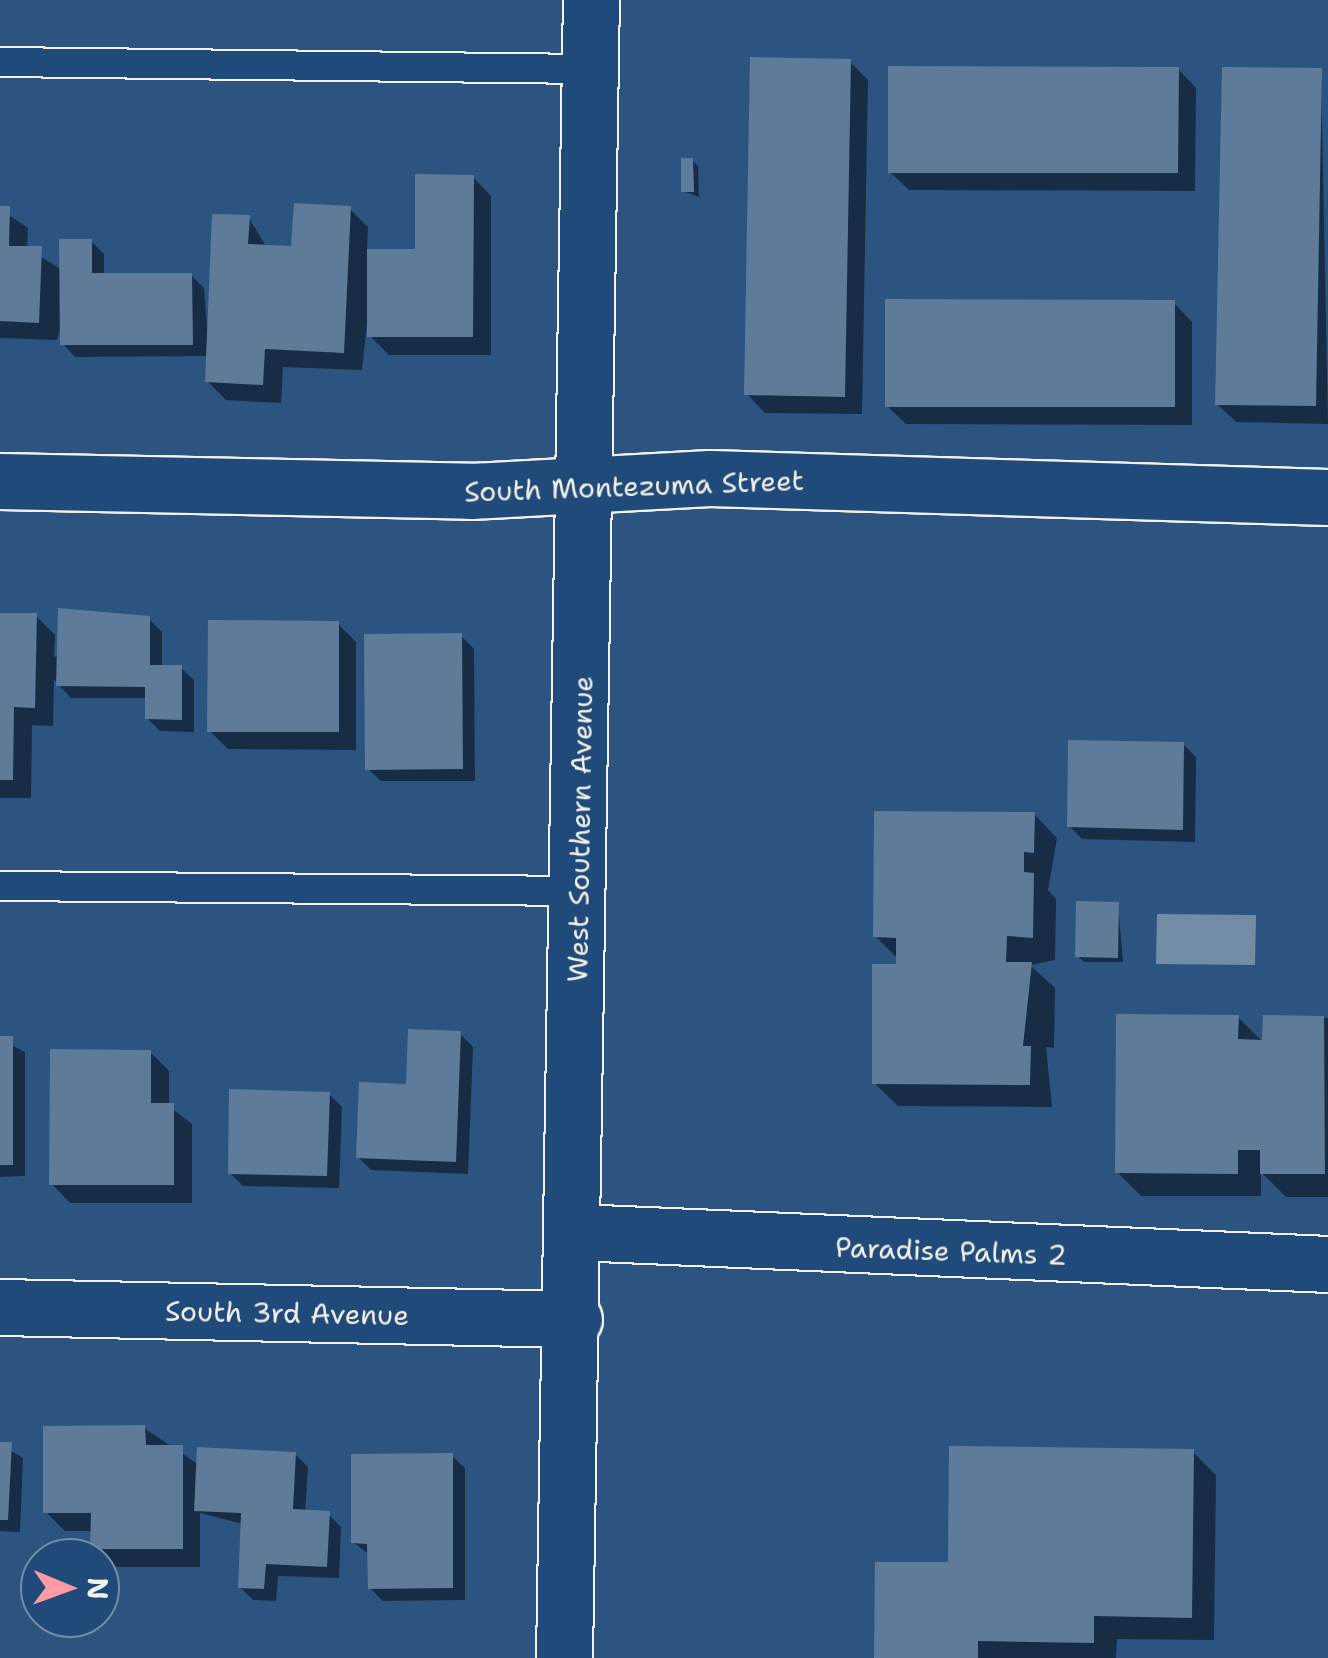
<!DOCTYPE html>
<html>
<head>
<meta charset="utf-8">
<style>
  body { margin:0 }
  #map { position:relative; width:1328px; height:1658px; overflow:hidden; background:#2c5481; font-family:"Shantell Sans",sans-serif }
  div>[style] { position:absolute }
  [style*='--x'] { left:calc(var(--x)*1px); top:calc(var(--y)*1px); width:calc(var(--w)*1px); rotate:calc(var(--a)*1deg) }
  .water>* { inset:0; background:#738ca6 }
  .shadow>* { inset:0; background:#0007 }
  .building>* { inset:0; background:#5e7b9a }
  .roads { filter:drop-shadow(2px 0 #f4f1e8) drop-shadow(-2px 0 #f4f1e8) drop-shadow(0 2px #f4f1e8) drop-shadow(0 -2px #f4f1e8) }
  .service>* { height:28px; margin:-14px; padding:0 14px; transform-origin:14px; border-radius:14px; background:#1f4a7a }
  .minor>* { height:55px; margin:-27.5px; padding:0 27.5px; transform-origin:27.5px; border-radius:27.5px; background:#1f4a7a }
  .secondary>* { height:55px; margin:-27.5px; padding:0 27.5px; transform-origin:27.5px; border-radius:27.5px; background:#1f4a7a }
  span { translate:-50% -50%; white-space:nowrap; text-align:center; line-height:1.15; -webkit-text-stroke:8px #1f4a7a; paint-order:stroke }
  .street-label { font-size:28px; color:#f4f1e8 }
  .north { position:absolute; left:20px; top:1538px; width:100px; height:100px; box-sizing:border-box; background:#1f4a7a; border:2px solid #748da6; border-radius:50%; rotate:91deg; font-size:28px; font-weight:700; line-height:40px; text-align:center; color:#f4f1e8 }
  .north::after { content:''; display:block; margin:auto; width:35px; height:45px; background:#ff9aa2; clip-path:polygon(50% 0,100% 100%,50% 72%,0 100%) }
</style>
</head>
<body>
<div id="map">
  <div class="water">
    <div style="clip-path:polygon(1157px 914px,1256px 915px,1255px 965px,1156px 964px)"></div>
  </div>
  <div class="shadow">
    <div style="clip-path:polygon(849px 61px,868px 80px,862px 414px,765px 413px,747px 394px)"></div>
    <div style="clip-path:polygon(1178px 69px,1196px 88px,1195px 191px,909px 190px,890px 172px)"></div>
    <div style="clip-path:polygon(1321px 71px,1328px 424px,1236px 422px,1217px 404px)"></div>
    <div style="clip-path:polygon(692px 160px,698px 166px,699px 197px,683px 191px)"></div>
    <div style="clip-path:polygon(473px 177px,491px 196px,491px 355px,389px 355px,370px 336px,370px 294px,362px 370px,283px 367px,281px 403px,226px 400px,207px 381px,208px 356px,75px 357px,63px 344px,62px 321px,57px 340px,0 338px,0 209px,28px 228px,27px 248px,62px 270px,91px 241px,104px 254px,104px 276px,191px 275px,204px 288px,209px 350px,249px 218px,267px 248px,294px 248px,349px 208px,368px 227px,367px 251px,417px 251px)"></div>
    <div style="clip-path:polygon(1174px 303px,1192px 322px,1192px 425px,906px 424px,887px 406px)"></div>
    <div style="clip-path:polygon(0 615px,36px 616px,55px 635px,54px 657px,149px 619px,162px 632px,162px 667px,181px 668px,194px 680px,194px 732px,160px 731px,147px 718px,147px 698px,71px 698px,54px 680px,53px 726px,32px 725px,31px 798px,0 798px)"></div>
    <div style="clip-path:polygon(338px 624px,356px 642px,356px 750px,228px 749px,209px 730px)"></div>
    <div style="clip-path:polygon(461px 636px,474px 649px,475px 781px,381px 781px,368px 769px)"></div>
    <div style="clip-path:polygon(1183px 744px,1196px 757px,1195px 842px,1082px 839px,1069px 826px)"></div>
    <div style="clip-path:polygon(1034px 814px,1057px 838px,1048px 890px,1056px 899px,1055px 960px,1030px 965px,1055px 988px,1054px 1048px,1046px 1047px,1052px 1107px,898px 1106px,874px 1083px,899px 960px,875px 936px)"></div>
    <div style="clip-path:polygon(1118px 904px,1123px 962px,1084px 962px,1078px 956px)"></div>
    <div style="clip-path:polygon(1238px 1017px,1265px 1044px,1265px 1017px,1328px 1018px,1328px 1197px,1286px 1197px,1261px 1172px,1261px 1196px,1141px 1196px,1117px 1172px)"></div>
    <div style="clip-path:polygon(460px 1034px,473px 1047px,468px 1174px,371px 1170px,358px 1157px)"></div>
    <div style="clip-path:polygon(0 1039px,25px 1052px,25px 1176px,0 1177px)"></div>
    <div style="clip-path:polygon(150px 1052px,169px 1071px,169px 1106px,192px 1124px,192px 1203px,70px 1203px,52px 1184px)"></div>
    <div style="clip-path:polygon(329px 1094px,342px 1107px,339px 1188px,243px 1186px,230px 1173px)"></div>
    <div style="clip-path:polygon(144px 1428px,199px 1465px,295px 1454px,308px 1467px,305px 1513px,328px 1514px,341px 1527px,339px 1578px,278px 1576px,276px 1601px,253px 1600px,240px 1587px,243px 1524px,200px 1513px,200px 1567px,111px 1567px,93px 1548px,93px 1531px,65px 1531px,46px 1512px)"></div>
    <div style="clip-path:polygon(0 1444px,23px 1458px,20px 1532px,0 1531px)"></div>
    <div style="clip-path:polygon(1193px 1452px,1216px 1475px,1214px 1640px,1117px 1639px,1116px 1658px,877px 1658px,950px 1565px)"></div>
    <div style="clip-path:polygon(452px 1456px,465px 1468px,465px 1600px,383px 1601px,370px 1588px,370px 1555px,353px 1542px)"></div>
  </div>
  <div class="building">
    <div style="clip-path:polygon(750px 57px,851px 59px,845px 397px,744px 395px)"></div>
    <div style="clip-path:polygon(888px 66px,1179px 67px,1178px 173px,888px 173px)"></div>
    <div style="clip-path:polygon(1222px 67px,1322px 68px,1316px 406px,1215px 405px)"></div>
    <div style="clip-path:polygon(681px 158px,693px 158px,694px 192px,681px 192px)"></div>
    <div style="clip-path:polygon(415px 174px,474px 175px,473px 337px,367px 337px,367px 249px,415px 249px)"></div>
    <div style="clip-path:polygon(294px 203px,351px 206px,344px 353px,265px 349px,263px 385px,205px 382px,212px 214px,250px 215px,248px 244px,291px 246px)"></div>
    <div style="clip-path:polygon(0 206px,10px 206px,9px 246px,42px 246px,39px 323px,0 321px)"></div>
    <div style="clip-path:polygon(59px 239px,92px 239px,92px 273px,192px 273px,193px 345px,60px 345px)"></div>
    <div style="clip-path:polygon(885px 299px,1175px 300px,1175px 407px,885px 407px)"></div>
    <div style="clip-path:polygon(58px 608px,150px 616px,150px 665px,182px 665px,182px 720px,145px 719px,145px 687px,56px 686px)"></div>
    <div style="clip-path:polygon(0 613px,37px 613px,35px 708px,14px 707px,13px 780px,0 780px)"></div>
    <div style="clip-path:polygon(208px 620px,339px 621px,339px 732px,207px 732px)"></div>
    <div style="clip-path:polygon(462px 633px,463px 769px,365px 770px,364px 634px)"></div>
    <div style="clip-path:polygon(1068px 740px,1184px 742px,1183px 830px,1067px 827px)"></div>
    <div style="clip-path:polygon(874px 811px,1035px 812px,1034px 853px,1024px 852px,1024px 872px,1034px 873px,1033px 938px,1007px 936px,1006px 962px,1032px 962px,1023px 1046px,1031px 1046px,1030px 1085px,872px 1084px,872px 964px,896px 964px,896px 938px,873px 937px)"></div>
    <div style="clip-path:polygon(1076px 901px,1119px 902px,1118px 958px,1075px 957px)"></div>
    <div style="clip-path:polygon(1116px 1014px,1239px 1015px,1238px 1039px,1262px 1040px,1263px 1015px,1324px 1016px,1325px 1174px,1260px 1174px,1260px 1150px,1238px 1150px,1238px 1174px,1115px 1173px)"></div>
    <div style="clip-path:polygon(408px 1029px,461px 1031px,456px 1162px,356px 1158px,359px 1082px,406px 1084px)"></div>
    <div style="clip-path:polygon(0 1036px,13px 1036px,13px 1165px,0 1165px)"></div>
    <div style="clip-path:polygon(50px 1049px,151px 1050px,151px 1103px,174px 1103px,174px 1185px,49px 1185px)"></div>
    <div style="clip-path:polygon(229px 1089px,330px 1092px,327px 1176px,228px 1174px)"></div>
    <div style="clip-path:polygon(145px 1425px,146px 1445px,183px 1445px,183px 1549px,90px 1549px,91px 1513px,43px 1513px,43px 1426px)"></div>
    <div style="clip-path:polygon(0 1442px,12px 1442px,8px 1520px,0 1520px)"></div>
    <div style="clip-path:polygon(949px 1446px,1194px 1449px,1192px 1618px,1094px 1616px,1094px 1643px,978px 1641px,978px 1658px,874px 1658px,875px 1562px,948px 1562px)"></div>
    <div style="clip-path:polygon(197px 1447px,296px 1452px,293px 1509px,330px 1511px,327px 1567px,266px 1564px,264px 1589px,238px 1588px,241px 1513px,194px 1511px)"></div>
    <div style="clip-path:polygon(453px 1453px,453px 1588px,368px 1589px,367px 1544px,351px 1543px,351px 1454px)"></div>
  </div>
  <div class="roads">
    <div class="service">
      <div style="--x:0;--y:62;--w:591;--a:0.68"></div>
      <div style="--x:0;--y:886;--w:580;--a:0.49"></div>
    </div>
    <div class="minor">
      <div style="--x:0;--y:481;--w:471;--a:1.2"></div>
      <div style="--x:471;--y:491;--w:239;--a:-3.1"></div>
      <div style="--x:710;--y:478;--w:618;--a:1.76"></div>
      <div style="--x:575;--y:1232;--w:754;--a:2.43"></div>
      <div style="--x:0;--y:1307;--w:574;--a:1.2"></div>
    </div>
    <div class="secondary">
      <div style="--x:564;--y:1658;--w:1658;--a:-89.07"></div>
    </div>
  </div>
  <div class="street-label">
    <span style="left:634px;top:486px;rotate:-2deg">South Montezuma Street</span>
    <span style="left:580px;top:829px;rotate:-89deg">West Southern Avenue</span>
    <span style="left:951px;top:1251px;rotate:2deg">Paradise Palms 2</span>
    <span style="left:287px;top:1313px;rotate:1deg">South 3rd Avenue</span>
  </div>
  <div class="north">N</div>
</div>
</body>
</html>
